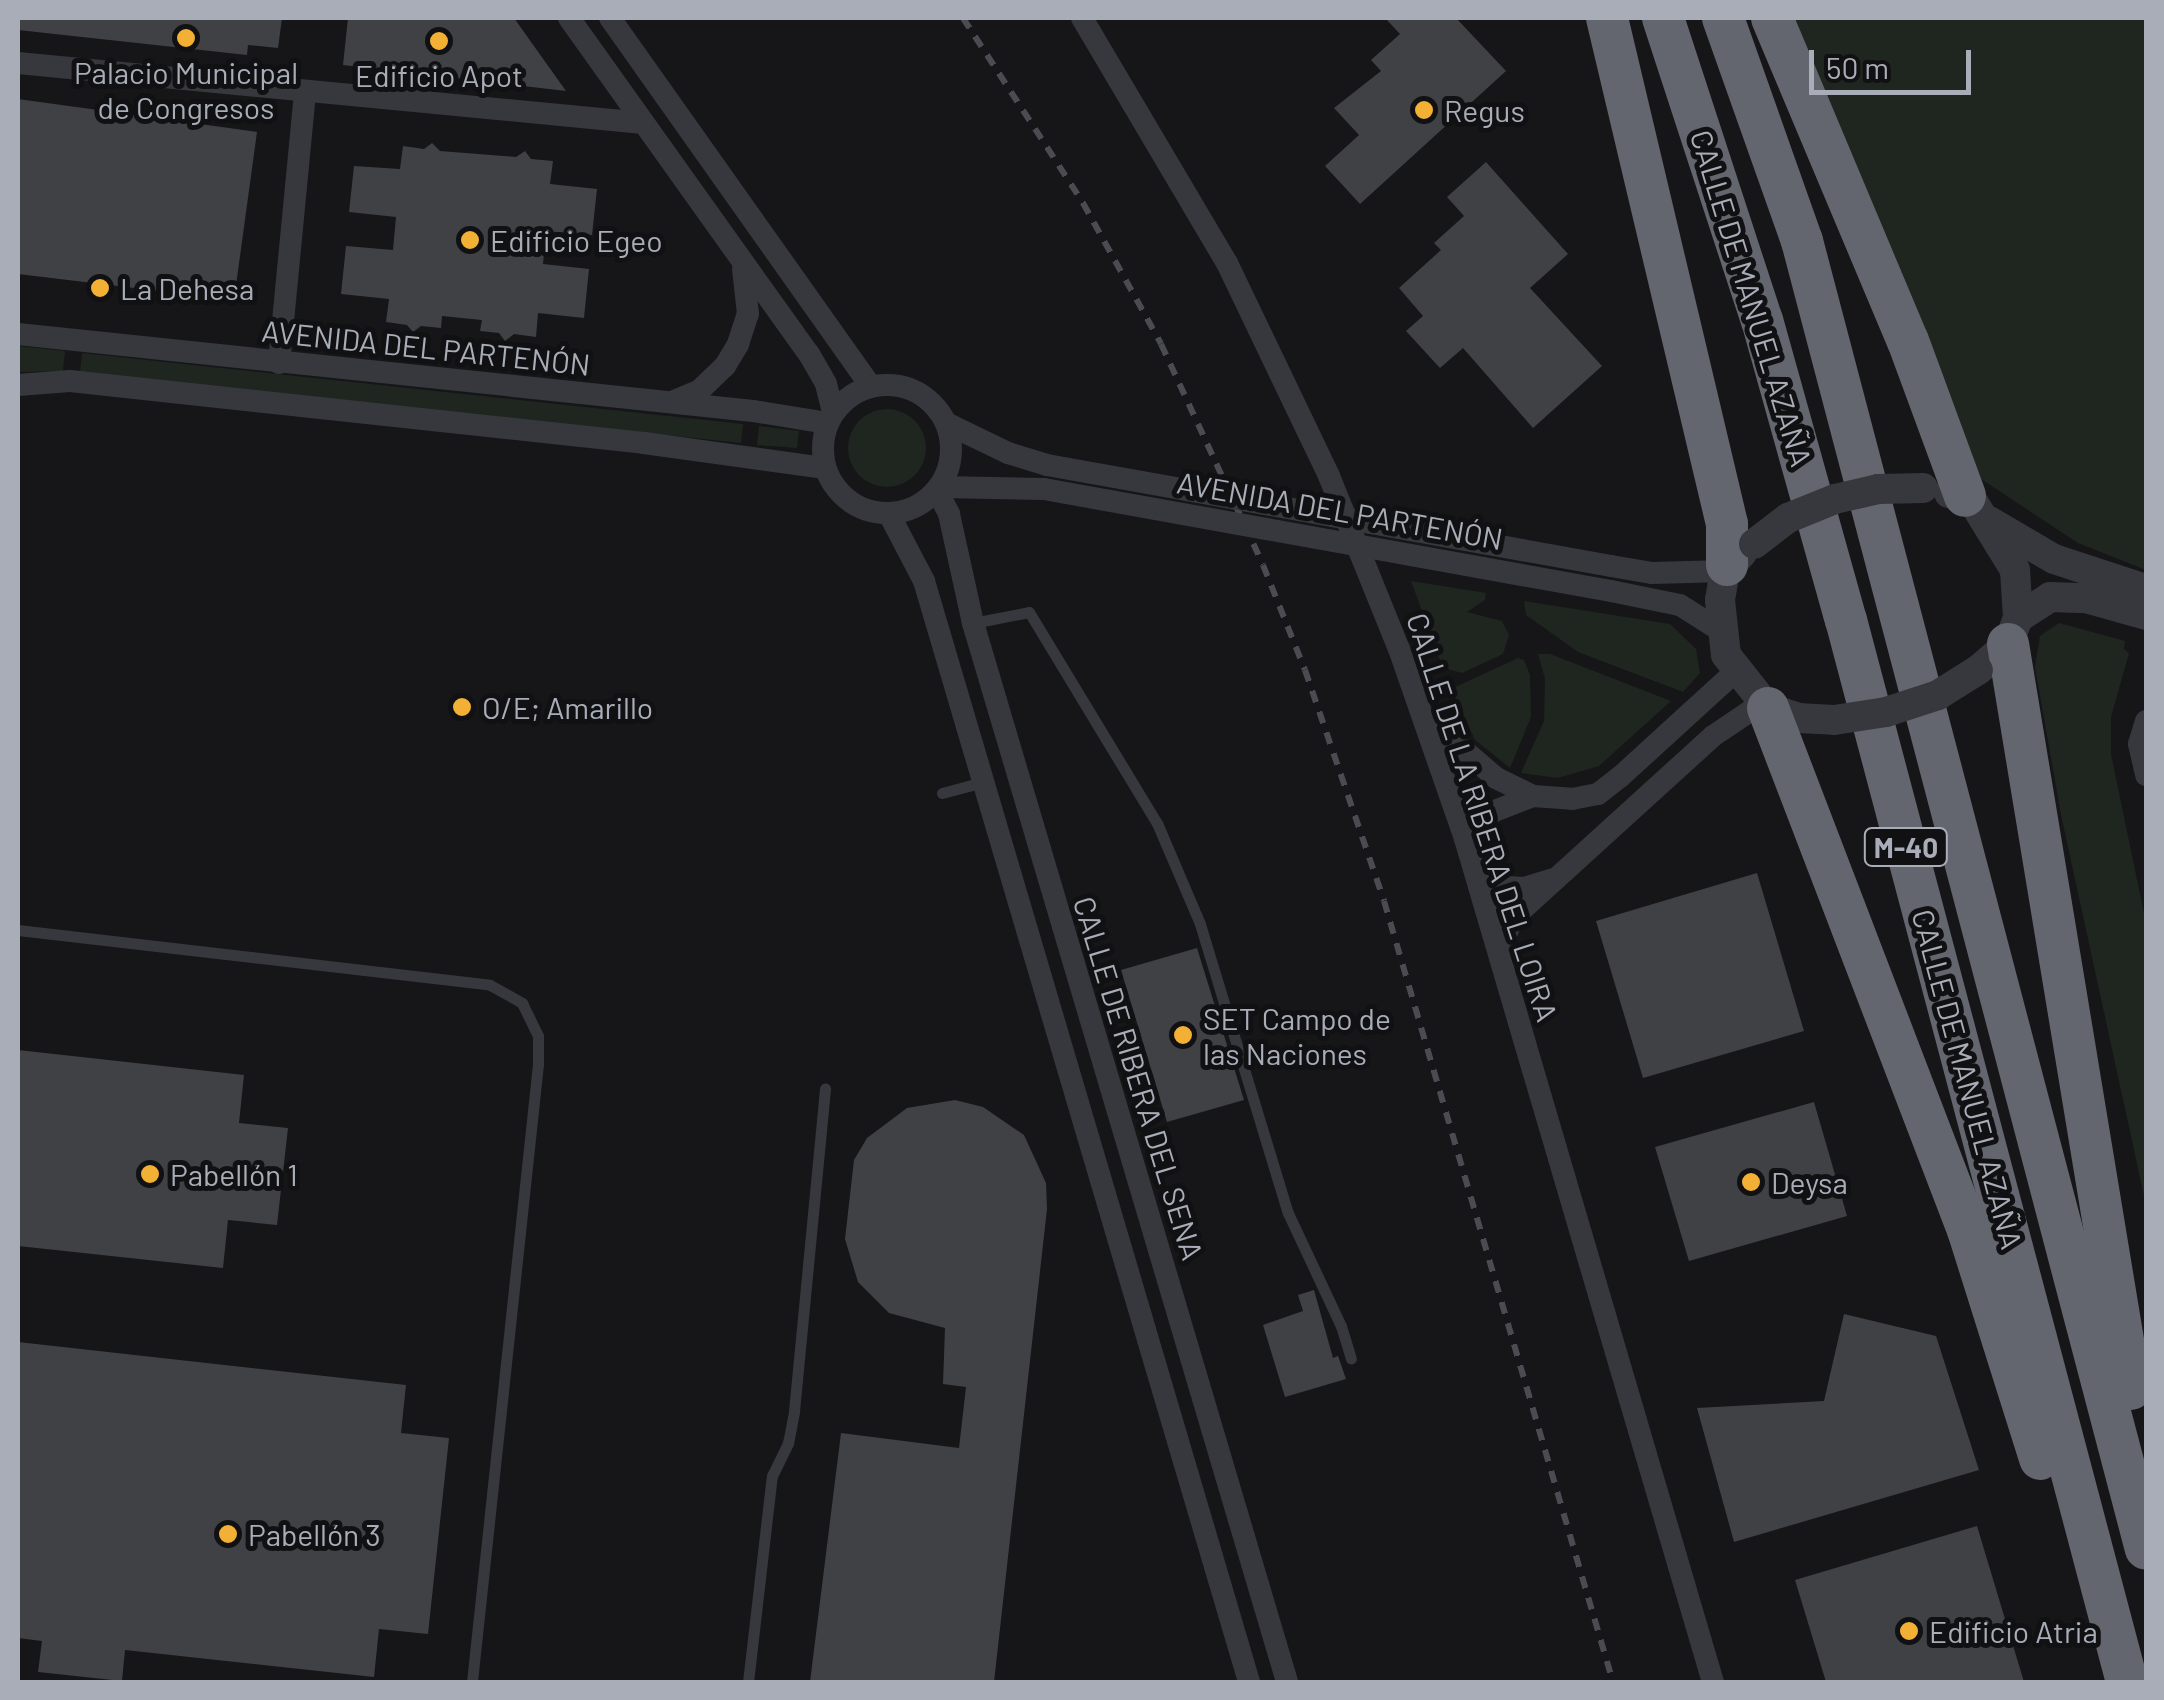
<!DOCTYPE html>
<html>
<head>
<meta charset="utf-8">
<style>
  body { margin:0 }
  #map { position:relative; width:2164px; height:1700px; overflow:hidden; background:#161618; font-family:Barlow,sans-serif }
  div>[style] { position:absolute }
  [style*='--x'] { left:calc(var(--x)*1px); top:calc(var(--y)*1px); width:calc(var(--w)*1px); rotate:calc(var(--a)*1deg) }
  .green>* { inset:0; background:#1e261f }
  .round { border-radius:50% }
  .building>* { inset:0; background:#404145 }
  .service>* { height:11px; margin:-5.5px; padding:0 5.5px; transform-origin:5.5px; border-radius:5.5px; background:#37383d }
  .minor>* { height:22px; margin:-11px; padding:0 11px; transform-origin:11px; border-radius:11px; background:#37383d }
  .minor>.ring { margin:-11px; padding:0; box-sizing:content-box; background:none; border:22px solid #37383d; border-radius:50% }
  .tertiary>* { height:30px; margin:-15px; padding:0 15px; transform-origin:15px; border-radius:15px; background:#37383d }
  .motorway>* { height:42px; margin:-21px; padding:0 21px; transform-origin:21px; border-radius:21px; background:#63666e }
  .rail>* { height:6px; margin-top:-3px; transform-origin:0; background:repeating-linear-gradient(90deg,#4a4c52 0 12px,transparent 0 22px) }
  .minor-bridge>* { height:22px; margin:-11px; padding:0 11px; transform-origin:11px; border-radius:11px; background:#37383d }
  .tertiary-bridge>* { height:30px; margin:-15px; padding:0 15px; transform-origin:15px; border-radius:15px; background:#37383d }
  .dots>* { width:28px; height:28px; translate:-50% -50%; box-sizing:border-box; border:5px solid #111113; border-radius:50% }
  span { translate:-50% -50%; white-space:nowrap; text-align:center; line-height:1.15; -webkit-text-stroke:10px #111113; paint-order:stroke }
  .shield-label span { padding:2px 8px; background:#111113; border:2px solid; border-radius:8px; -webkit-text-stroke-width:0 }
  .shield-label { font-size:28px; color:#a8adb8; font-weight:700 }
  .poi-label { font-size:30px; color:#a8adb8 }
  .left { translate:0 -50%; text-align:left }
  .street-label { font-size:30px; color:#a8adb8 }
  .frame { position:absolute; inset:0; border:20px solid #a8adb8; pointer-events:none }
  .scale { position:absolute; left:1809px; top:50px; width:162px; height:45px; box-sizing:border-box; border:5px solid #a8adb8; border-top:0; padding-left:12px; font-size:30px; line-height:35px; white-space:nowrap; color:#a8adb8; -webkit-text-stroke:8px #111113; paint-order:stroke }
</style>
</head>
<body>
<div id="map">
  <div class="green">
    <div style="clip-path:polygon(1784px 18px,2146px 18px,2146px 570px,2078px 543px,1975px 475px)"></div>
    <div style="clip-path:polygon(18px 346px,65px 351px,63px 371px,18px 372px)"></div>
    <div style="clip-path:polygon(82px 353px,743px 424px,741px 443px,80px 373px)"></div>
    <div class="round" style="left:848px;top:409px;width:78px;height:78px"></div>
    <div style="clip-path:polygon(759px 426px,799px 431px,797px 448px,757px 445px)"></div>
    <div style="clip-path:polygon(1411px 581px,1486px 593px,1485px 600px,1467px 612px,1502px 621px,1509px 635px,1503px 654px,1462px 673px,1448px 669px,1441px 663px)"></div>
    <div style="clip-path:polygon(1524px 601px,1670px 624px,1696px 649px,1700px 673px,1683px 692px,1578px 652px,1526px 615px)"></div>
    <div style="clip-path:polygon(2059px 623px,2125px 641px,2124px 649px,2129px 653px,2111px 717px,2111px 754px,2146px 923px,2146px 1205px,2061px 815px,2035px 667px,2040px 636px)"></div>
    <div style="clip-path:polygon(1538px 654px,1550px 654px,1671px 701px,1599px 766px,1558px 778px,1521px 773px,1544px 721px,1545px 679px)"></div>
    <div style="clip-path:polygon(1518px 658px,1524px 660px,1530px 675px,1531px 717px,1510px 768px,1475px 740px,1451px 689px)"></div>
  </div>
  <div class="building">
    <div style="clip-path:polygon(18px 18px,282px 18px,278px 48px,248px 45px,247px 55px,18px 30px)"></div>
    <div style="clip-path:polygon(348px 18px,514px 18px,566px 91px,343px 65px)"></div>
    <div style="clip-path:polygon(1385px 18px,1456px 18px,1506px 71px,1360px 204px,1325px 166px,1359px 135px,1334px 108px,1381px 71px,1371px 60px,1400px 34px)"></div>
    <div style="clip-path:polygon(18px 99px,257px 132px,234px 300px,18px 274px)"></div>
    <div style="clip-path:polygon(432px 143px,440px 151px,516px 157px,525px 151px,531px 159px,553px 161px,550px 184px,597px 189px,592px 235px,546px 231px,543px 264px,589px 269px,584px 318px,538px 313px,536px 337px,514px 334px,505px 341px,499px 333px,480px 331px,482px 320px,442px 316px,441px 328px,421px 326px,413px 332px,407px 325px,386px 322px,389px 299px,341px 294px,346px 246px,393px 250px,396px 217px,349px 212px,354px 166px,400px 169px,403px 146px,424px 149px)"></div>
    <div style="clip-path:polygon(1486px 162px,1568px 254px,1530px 288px,1602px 366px,1533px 428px,1463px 348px,1440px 368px,1406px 331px,1423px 316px,1399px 288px,1441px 250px,1434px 243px,1464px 216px,1447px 197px)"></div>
    <div style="clip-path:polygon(1757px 873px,1804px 1031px,1643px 1078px,1596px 921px)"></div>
    <div style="clip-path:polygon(1197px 948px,1244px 1100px,1167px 1122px,1121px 970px)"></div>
    <div style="clip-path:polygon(18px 1050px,244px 1075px,239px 1123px,288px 1128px,277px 1225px,228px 1220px,223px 1268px,18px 1246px)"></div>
    <div style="clip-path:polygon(955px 1100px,983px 1107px,1024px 1135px,1046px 1183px,1047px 1209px,994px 1682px,810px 1682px,841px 1433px,959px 1448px,966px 1387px,943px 1384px,945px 1328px,889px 1313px,858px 1282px,845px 1239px,854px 1160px,867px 1138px,907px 1108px)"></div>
    <div style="clip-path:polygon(1814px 1102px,1847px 1216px,1689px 1261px,1655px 1147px)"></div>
    <div style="clip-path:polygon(1314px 1290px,1333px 1358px,1338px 1356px,1346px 1379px,1285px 1397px,1263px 1325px,1303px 1311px,1298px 1295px)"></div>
    <div style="clip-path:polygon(1844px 1314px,1936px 1336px,1979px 1470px,1734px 1542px,1697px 1408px,1824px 1401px)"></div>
    <div style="clip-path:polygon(18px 1342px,406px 1385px,401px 1433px,449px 1438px,428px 1634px,379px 1629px,374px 1677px,125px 1650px,122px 1681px,38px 1672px,42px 1641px,18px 1638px)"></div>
    <div style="clip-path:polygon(1977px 1526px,2024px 1682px,1826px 1682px,1795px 1580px)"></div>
  </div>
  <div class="service">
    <div style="--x:973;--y:623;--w:57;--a:-11.1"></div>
    <div style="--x:1029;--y:612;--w:247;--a:58.8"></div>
    <div style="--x:1157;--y:823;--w:110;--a:66.9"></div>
    <div style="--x:1200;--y:924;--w:302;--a:73.1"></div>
    <div style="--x:1288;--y:1213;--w:125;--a:64.9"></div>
    <div style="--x:1341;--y:1326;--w:34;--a:73"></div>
    <div style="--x:942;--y:793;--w:42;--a:-15"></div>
    <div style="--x:18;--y:930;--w:475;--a:6.6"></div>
    <div style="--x:490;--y:985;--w:37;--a:29"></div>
    <div style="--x:522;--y:1003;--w:37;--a:64"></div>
    <div style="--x:538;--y:1036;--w:28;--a:90"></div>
    <div style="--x:538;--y:1064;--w:622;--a:96.1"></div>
    <div style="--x:748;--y:1682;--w:207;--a:-83.4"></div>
    <div style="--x:772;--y:1476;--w:37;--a:-64"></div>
    <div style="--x:788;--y:1443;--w:33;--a:-79"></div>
    <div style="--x:794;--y:1411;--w:324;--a:-84.5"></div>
  </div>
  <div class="minor">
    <div style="--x:569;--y:18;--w:413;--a:54.5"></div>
    <div style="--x:809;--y:354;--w:34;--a:60"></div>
    <div style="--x:826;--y:384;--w:30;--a:76"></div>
    <div style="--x:610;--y:18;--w:452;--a:54.7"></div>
    <div style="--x:1082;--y:18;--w:285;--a:59.4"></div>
    <div style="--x:1227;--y:263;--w:236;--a:64.4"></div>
    <div style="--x:1329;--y:476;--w:187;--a:68"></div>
    <div style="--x:1399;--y:649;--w:201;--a:70.8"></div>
    <div style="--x:1465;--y:839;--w:879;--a:73.61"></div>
    <div style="--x:18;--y:63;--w:628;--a:5.48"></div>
    <div style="--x:18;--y:334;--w:739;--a:5.98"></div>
    <div style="--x:753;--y:411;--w:76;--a:9.1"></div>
    <div style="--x:279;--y:363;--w:273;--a:-84.5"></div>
    <div class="ring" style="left:823px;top:385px;width:106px;height:106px"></div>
    <div style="--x:18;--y:385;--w:52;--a:-4.4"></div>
    <div style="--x:70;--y:381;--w:577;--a:6.16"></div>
    <div style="--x:644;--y:443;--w:183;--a:7.9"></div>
    <div style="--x:672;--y:402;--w:30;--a:-23"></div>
    <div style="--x:700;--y:390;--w:35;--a:-44"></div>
    <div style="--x:725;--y:366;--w:26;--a:-59"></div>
    <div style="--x:738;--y:344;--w:32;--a:-72"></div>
    <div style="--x:748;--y:314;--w:45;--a:-96.3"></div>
    <div style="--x:948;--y:424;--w:67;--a:25.8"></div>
    <div style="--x:1008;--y:453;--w:41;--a:17.1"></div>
    <div style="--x:940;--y:487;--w:104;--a:1.1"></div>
    <div style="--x:937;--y:491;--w:26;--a:62"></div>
    <div style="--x:949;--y:514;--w:112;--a:77.6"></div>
    <div style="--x:973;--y:623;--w:1105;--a:73.48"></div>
    <div style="--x:889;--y:514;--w:76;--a:62.4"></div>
    <div style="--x:924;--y:581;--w:1148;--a:73.55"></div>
    <div style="--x:1611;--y:566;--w:42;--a:9.7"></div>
    <div style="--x:1652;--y:573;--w:73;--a:-1.6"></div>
    <div style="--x:1611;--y:591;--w:70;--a:11.5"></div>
    <div style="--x:1680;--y:605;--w:49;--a:32.4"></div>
    <div style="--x:1428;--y:719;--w:90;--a:40.9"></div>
    <div style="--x:1496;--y:778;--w:41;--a:25.9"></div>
    <div style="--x:1533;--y:796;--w:39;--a:4"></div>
    <div style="--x:1572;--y:799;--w:26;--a:-11"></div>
    <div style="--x:1598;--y:794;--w:28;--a:-38"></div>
    <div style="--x:1620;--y:777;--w:157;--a:-42.4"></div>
    <div style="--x:2146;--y:721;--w:24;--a:107"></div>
    <div style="--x:2139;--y:744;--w:32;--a:77"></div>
    <div style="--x:1465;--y:839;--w:38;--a:-45"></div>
    <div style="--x:1492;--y:812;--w:44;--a:-21.3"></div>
    <div style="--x:1472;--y:861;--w:25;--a:47"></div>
    <div style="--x:1489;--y:879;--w:19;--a:25"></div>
    <div style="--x:1506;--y:887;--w:18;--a:3"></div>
    <div style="--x:1524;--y:888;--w:30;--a:-17"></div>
    <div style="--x:1499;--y:952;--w:37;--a:-68"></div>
    <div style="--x:1513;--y:918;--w:270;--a:-42.3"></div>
    <div style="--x:1713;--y:736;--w:59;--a:-34"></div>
  </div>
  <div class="tertiary">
    <div style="--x:1949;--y:493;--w:16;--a:11"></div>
    <div style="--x:1965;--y:496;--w:13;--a:42"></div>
    <div style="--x:1975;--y:505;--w:76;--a:58.4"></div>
    <div style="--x:2015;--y:570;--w:48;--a:86.4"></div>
    <div style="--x:2018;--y:618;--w:28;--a:111"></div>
    <div style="--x:2008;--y:644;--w:40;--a:139"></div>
    <div style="--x:1989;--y:521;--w:75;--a:30.3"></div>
    <div style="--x:2054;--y:559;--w:97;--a:18.1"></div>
    <div style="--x:1742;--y:553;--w:25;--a:133"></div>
    <div style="--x:1725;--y:571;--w:29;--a:100"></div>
    <div style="--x:1720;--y:600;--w:55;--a:83.8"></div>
    <div style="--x:1726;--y:655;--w:68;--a:51.6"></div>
    <div style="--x:1768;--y:708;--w:32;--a:18"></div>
    <div style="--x:1798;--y:718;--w:36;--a:3"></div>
    <div style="--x:2018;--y:618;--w:38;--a:-33"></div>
    <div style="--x:2050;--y:597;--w:36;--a:2"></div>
    <div style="--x:2086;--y:598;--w:62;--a:15.8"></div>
  </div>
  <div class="motorway">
    <div style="--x:1607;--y:18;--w:520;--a:76.66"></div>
    <div style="--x:1727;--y:524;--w:41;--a:90"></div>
    <div style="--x:1663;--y:18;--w:318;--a:71.9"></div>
    <div style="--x:1762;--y:320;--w:312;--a:74.4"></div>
    <div style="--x:1846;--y:620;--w:1099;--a:75.18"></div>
    <div style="--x:1723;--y:18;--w:237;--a:70.5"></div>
    <div style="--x:1802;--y:241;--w:1352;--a:75.27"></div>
    <div style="--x:1772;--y:18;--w:350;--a:67.2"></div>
    <div style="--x:1908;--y:341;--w:165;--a:69.8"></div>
    <div style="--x:2008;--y:644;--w:755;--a:80.62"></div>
    <div style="--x:1768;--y:708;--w:559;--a:69.04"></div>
    <div style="--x:1968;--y:1230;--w:240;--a:72.5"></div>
  </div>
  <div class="rail">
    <div style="--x:963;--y:18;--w:221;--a:57"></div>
    <div style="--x:1083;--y:203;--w:161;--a:61"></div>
    <div style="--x:1161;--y:344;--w:243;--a:65.2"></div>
    <div style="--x:1263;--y:565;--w:113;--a:68.2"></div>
    <div style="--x:1305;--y:670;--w:244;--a:71.1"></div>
    <div style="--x:1384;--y:901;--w:814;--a:73.66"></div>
  </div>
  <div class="minor-bridge">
    <div style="--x:1047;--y:465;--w:573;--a:10.15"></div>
    <div style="--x:1044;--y:489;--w:576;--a:10.2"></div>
  </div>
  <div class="tertiary-bridge">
    <div style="--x:1754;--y:544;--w:43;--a:-37.4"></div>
    <div style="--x:1788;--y:518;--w:51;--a:-22"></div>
    <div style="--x:1835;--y:499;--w:44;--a:-13.1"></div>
    <div style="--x:1878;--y:489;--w:45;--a:-1.3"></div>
    <div style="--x:1834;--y:720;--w:53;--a:-8.7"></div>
    <div style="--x:1886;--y:712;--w:55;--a:-18.1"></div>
    <div style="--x:1938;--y:695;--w:47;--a:-32"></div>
  </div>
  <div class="dots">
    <div style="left:186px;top:38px;background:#f2b134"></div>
    <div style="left:439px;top:41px;background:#f2b134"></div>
    <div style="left:1424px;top:110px;background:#f2b134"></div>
    <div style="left:470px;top:240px;background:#f2b134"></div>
    <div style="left:100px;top:288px;background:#f2b134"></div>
    <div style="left:462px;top:707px;background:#f2b134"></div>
    <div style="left:1183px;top:1035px;background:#f2b134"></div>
    <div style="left:150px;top:1174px;background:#f2b134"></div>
    <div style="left:1751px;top:1182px;background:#f2b134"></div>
    <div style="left:228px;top:1534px;background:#f2b134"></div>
    <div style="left:1909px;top:1631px;background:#f2b134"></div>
  </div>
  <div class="shield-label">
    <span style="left:1906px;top:847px">M-40</span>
  </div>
  <div class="poi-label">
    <span style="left:186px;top:89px">Palacio Municipal<br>de Congresos</span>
    <span style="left:439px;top:75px">Edificio Apot</span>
    <span class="left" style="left:1444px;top:110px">Regus</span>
    <span class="left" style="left:490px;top:240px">Edificio Egeo</span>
    <span class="left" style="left:120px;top:288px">La Dehesa</span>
    <span class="left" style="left:482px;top:707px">O/E; Amarillo</span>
    <span class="left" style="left:1203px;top:1035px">SET Campo de<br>las Naciones</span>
    <span class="left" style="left:170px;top:1174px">Pabellón 1</span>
    <span class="left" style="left:1771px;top:1182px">Deysa</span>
    <span class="left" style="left:248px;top:1534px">Pabellón 3</span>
    <span class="left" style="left:1929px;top:1631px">Edificio Atria</span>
  </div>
  <div class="street-label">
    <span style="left:1752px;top:298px;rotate:73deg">CALLE DE MANUEL AZAÑA</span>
    <span style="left:426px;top:347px;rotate:6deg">AVENIDA DEL PARTENÓN</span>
    <span style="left:1340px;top:510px;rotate:10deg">AVENIDA DEL PARTENÓN</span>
    <span style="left:1483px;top:817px;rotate:72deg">CALLE DE LA RIBERA DEL LOIRA</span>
    <span style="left:1139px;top:1078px;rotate:73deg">CALLE DE RIBERA DEL SENA</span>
    <span style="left:1968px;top:1079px;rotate:75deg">CALLE DE MANUEL AZAÑA</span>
  </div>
  <div class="frame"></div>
  <div class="scale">50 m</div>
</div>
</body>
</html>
